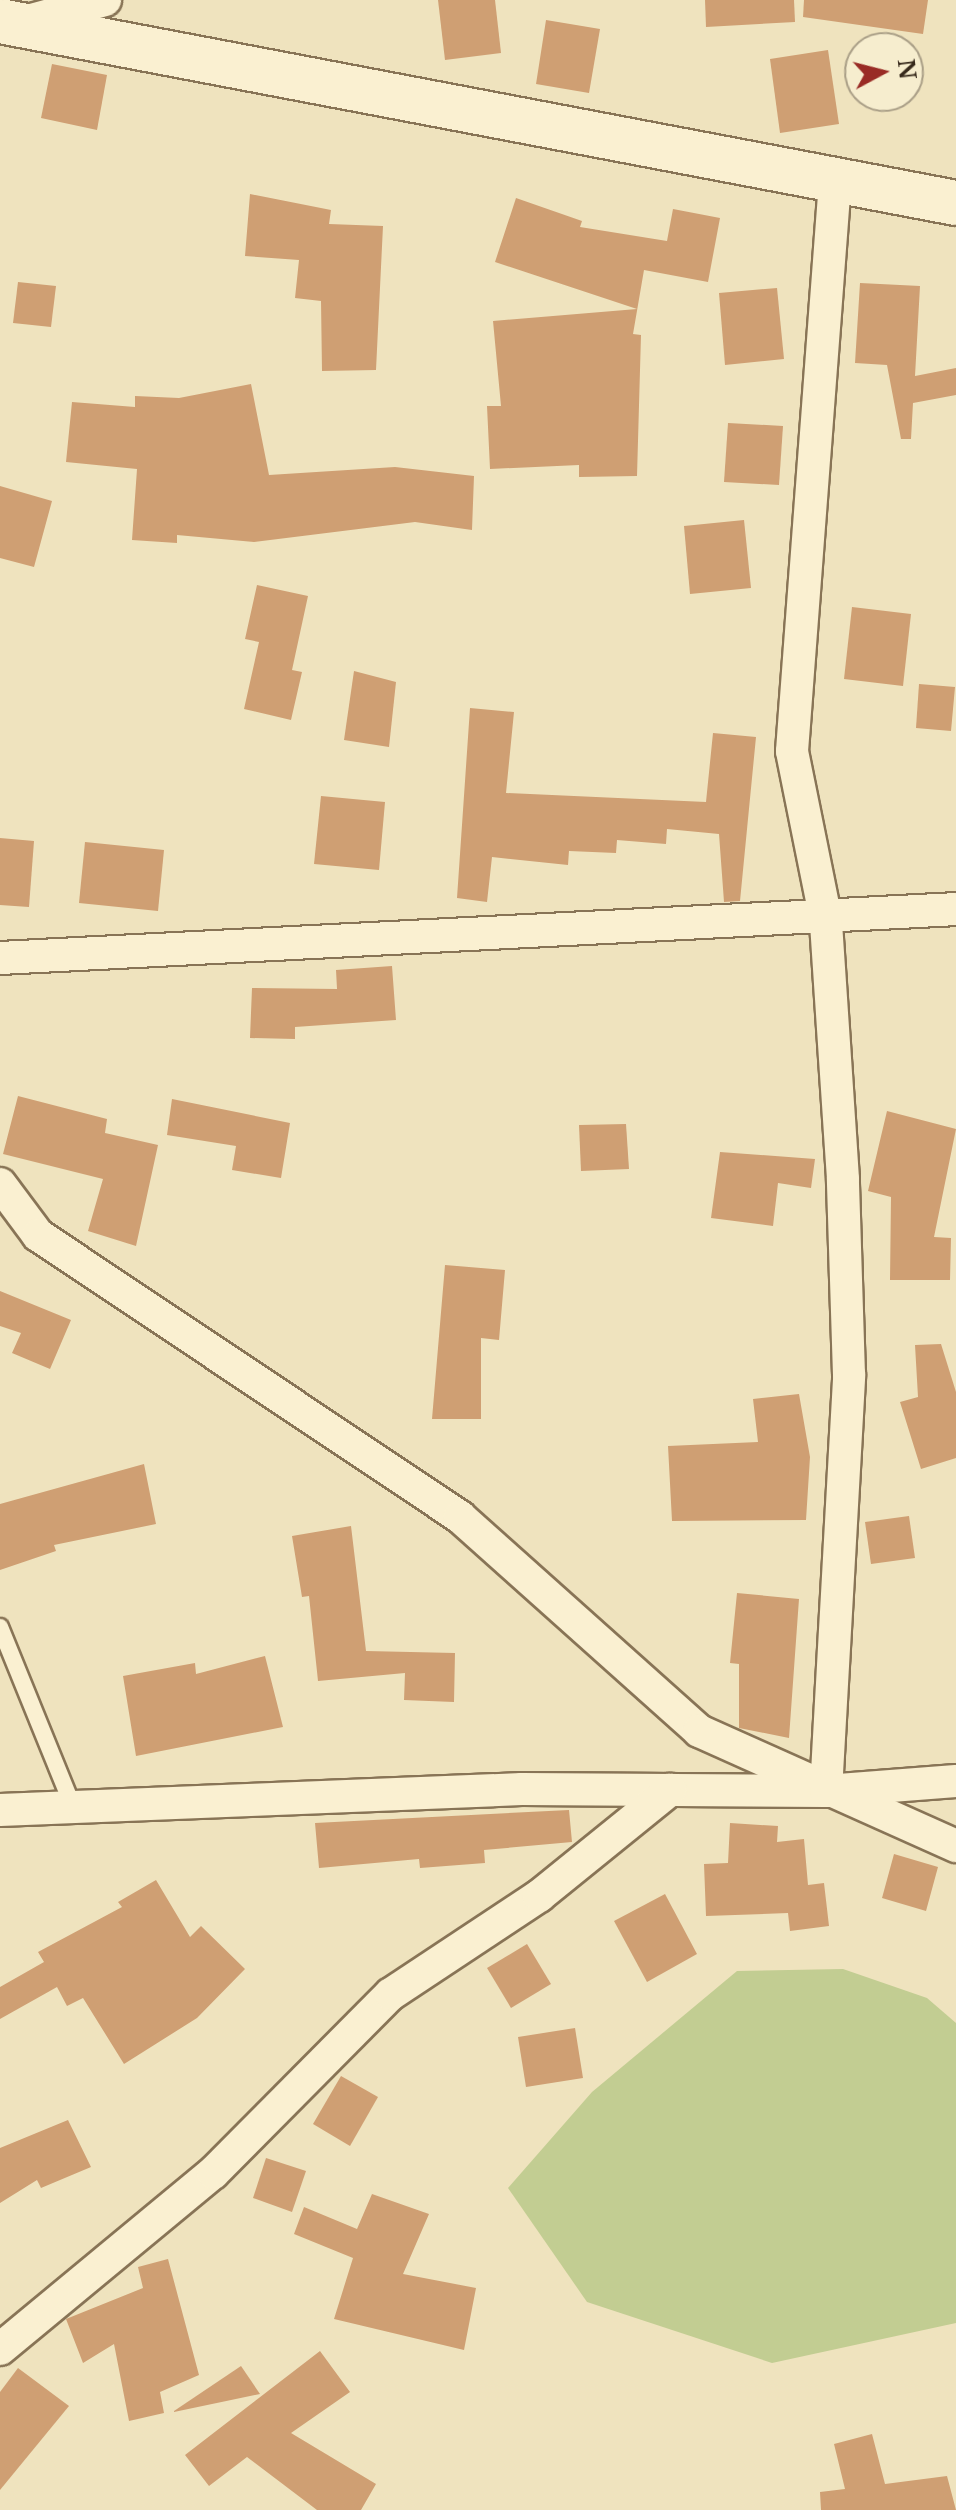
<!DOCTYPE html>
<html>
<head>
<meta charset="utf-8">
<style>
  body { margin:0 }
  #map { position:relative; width:956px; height:2510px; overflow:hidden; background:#efe3be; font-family:"Libre Baskerville",serif }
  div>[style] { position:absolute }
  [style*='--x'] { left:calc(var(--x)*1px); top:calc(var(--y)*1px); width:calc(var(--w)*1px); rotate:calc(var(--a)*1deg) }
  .green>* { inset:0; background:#c2cd92 }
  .building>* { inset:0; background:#cf9f73 }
  .roads { filter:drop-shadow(2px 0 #887456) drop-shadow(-2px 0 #887456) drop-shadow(0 2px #887456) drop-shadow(0 -2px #887456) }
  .lane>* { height:16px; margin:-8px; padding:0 8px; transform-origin:8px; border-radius:8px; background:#faf0d1 }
  .street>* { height:32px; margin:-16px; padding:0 16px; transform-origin:16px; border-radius:16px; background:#faf0d1 }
  .secondary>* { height:44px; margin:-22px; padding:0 22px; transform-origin:22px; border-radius:22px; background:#faf0d1 }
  span { translate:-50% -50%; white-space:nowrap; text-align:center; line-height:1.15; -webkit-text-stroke:6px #f6edce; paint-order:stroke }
  .north { position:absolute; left:844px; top:32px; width:80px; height:80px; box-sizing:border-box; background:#f6edce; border:2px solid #aa9f87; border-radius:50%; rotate:83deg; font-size:22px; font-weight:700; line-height:32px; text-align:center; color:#372a1c }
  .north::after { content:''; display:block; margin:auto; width:28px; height:36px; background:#992b25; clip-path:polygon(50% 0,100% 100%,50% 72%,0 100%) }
</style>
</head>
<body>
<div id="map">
  <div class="green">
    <div style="clip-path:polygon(843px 1969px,927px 1998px,956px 2023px,956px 2323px,772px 2363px,587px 2302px,508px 2188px,592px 2092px,737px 1971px)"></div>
  </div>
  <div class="building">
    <div style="clip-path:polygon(438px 0,495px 0,501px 53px,445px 60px)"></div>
    <div style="clip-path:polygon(705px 0,794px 0,795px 22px,706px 27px)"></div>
    <div style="clip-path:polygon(804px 0,928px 0,923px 34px,803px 17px)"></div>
    <div style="clip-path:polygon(546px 20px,600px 29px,589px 93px,536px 84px)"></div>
    <div style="clip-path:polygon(828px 50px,839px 124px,780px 133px,770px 59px)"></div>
    <div style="clip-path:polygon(52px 64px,107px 75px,97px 130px,41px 118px)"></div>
    <div style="clip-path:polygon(250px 194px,331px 210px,329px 224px,383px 226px,376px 370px,322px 371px,321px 301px,295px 298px,299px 260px,245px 256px)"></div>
    <div style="clip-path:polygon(516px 198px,582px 221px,580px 227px,667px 241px,673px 209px,720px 218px,708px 282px,644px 270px,633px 334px,641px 335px,637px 476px,579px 477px,579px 465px,490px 469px,487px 406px,501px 406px,493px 321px,637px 309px,495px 262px)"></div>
    <div style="clip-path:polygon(18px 282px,56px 286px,51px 327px,13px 323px)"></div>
    <div style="clip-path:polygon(860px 283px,920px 286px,915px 376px,956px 368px,956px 395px,913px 403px,911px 439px,901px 439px,887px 365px,855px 363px)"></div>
    <div style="clip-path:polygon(777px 288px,784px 359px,725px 365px,719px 293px)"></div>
    <div style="clip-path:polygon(251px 384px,269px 475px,395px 467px,474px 476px,472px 530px,415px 522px,254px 542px,177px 535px,177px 543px,132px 540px,137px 469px,66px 462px,72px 402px,135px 407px,135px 396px,179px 398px)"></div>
    <div style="clip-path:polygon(728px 423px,783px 426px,779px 485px,724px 482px)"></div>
    <div style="clip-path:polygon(0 486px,52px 501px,34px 567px,0 558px)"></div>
    <div style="clip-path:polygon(744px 520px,751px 588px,690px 594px,684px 526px)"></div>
    <div style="clip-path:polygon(257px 585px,308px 596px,292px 670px,302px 672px,291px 720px,244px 709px,259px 642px,245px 639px)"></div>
    <div style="clip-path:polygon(852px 607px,911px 614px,903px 686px,844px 679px)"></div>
    <div style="clip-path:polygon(354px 671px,396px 682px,389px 747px,344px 740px)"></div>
    <div style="clip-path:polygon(919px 684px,955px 687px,951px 731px,916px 728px)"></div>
    <div style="clip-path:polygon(470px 708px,514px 712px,506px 793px,706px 802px,713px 733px,756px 737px,740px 901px,724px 902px,719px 834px,667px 829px,666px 844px,617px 840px,616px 853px,569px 851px,568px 865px,492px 857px,487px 902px,457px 898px)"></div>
    <div style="clip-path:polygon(321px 796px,385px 802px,379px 870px,314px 864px)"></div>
    <div style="clip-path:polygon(0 838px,34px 841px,29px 907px,0 905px)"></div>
    <div style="clip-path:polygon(85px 842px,164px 850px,158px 911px,79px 903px)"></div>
    <div style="clip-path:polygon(392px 966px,396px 1020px,295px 1027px,295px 1039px,250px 1038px,252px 988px,337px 989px,336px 970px)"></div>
    <div style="clip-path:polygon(18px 1096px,107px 1119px,105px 1133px,158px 1145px,136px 1246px,88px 1231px,103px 1179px,3px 1154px)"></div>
    <div style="clip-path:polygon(172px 1099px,290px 1123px,281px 1178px,232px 1170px,236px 1146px,167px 1135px)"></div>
    <div style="clip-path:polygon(887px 1111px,956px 1129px,934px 1237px,951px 1238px,950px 1280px,890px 1280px,891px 1197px,868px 1191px)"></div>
    <div style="clip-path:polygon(626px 1124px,629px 1169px,581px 1171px,579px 1125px)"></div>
    <div style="clip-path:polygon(720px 1152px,815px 1159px,811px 1188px,778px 1183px,773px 1226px,711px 1218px)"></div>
    <div style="clip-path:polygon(445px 1265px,505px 1270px,499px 1340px,481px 1338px,481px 1419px,432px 1419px)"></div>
    <div style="clip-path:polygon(0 1291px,71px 1320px,50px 1369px,12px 1353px,21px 1333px,0 1326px)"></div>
    <div style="clip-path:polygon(941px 1344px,956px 1392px,956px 1458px,921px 1469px,900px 1402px,918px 1397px,915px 1345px)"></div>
    <div style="clip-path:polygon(799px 1394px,810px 1457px,806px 1520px,672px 1521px,668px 1446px,758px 1442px,753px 1399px)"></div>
    <div style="clip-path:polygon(144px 1464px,156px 1524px,54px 1545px,56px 1551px,0 1570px,0 1504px)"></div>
    <div style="clip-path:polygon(909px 1516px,915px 1558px,871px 1564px,865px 1522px)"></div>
    <div style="clip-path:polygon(351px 1526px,366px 1651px,455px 1653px,454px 1702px,404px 1700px,405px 1673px,318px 1681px,309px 1596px,302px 1597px,292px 1536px)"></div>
    <div style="clip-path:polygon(737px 1593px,799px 1599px,789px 1738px,739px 1728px,739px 1664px,730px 1663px)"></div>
    <div style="clip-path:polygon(265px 1656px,283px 1727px,136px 1756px,123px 1676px,195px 1663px,196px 1674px)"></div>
    <div style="clip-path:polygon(569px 1810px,572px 1842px,484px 1850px,485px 1863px,420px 1868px,419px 1859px,319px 1868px,315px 1823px)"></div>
    <div style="clip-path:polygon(730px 1823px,778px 1826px,777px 1842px,804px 1839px,808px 1885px,824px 1883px,829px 1926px,790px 1931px,788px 1913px,706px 1916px,704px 1864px,728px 1863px)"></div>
    <div style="clip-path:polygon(894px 1854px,938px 1867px,926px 1911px,882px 1898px)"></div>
    <div style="clip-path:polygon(156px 1880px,190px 1937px,201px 1926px,245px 1969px,197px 2018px,124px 2064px,83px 1998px,67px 2006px,57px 1987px,0 2019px,0 1987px,44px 1962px,38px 1952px,122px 1907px,118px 1902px)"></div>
    <div style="clip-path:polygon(665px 1894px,697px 1954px,647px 1982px,614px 1921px)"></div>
    <div style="clip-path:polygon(527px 1944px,551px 1984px,511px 2008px,487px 1968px)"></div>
    <div style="clip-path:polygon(575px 2028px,583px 2078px,526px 2087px,518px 2037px)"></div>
    <div style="clip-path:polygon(341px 2076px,378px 2097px,350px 2146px,313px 2124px)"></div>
    <div style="clip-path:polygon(68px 2120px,91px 2167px,41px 2188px,37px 2180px,0 2203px,0 2148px)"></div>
    <div style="clip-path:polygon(266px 2158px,306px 2171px,292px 2212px,253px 2198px)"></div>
    <div style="clip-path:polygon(372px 2194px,429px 2214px,403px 2274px,476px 2288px,464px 2350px,334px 2319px,353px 2258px,294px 2234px,304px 2207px,357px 2229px)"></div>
    <div style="clip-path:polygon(168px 2259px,199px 2375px,160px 2392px,164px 2413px,129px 2421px,114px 2344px,83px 2363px,66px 2319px,143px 2288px,138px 2267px)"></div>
    <div style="clip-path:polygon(320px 2351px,350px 2392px,291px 2433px,376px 2484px,361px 2510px,317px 2510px,247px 2457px,209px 2486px,185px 2455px)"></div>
    <div style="clip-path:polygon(241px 2366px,260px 2394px,174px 2412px,174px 2411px)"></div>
    <div style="clip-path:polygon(18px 2368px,69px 2406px,0 2490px,0 2392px)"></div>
    <div style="clip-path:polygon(872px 2434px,885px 2484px,947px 2476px,956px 2510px,821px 2510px,820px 2492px,845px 2489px,834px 2444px)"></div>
  </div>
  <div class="roads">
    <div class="lane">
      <div style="--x:0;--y:1627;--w:191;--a:67.9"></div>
    </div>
    <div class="street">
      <div style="--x:24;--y:22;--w:84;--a:-15.2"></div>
      <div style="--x:0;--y:958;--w:957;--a:-2.93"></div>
      <div style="--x:0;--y:1184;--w:64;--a:53.3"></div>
      <div style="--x:38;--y:1235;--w:508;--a:33.75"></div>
      <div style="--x:460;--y:1517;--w:321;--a:41.8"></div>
      <div style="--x:699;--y:1731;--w:282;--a:24.1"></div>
      <div style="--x:826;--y:1791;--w:417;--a:-86.8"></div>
      <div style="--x:849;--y:1375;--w:196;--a:-91.8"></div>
      <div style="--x:843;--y:1179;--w:260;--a:-93.8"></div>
      <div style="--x:826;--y:920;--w:172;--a:-101.4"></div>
      <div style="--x:792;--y:751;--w:571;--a:-85.68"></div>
      <div style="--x:0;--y:1810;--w:522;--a:-2.3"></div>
      <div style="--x:522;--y:1789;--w:304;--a:0.4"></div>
      <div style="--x:826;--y:1791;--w:130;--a:-4.4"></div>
      <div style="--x:0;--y:2349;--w:276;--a:-39.6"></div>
      <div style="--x:213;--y:2173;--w:252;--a:-45.2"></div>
      <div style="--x:391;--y:1994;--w:178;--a:-33.5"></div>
      <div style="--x:539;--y:1896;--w:169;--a:-39"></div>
    </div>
    <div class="secondary">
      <div style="--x:0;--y:21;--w:973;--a:10.78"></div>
    </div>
  </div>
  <div class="north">N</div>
</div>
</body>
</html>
